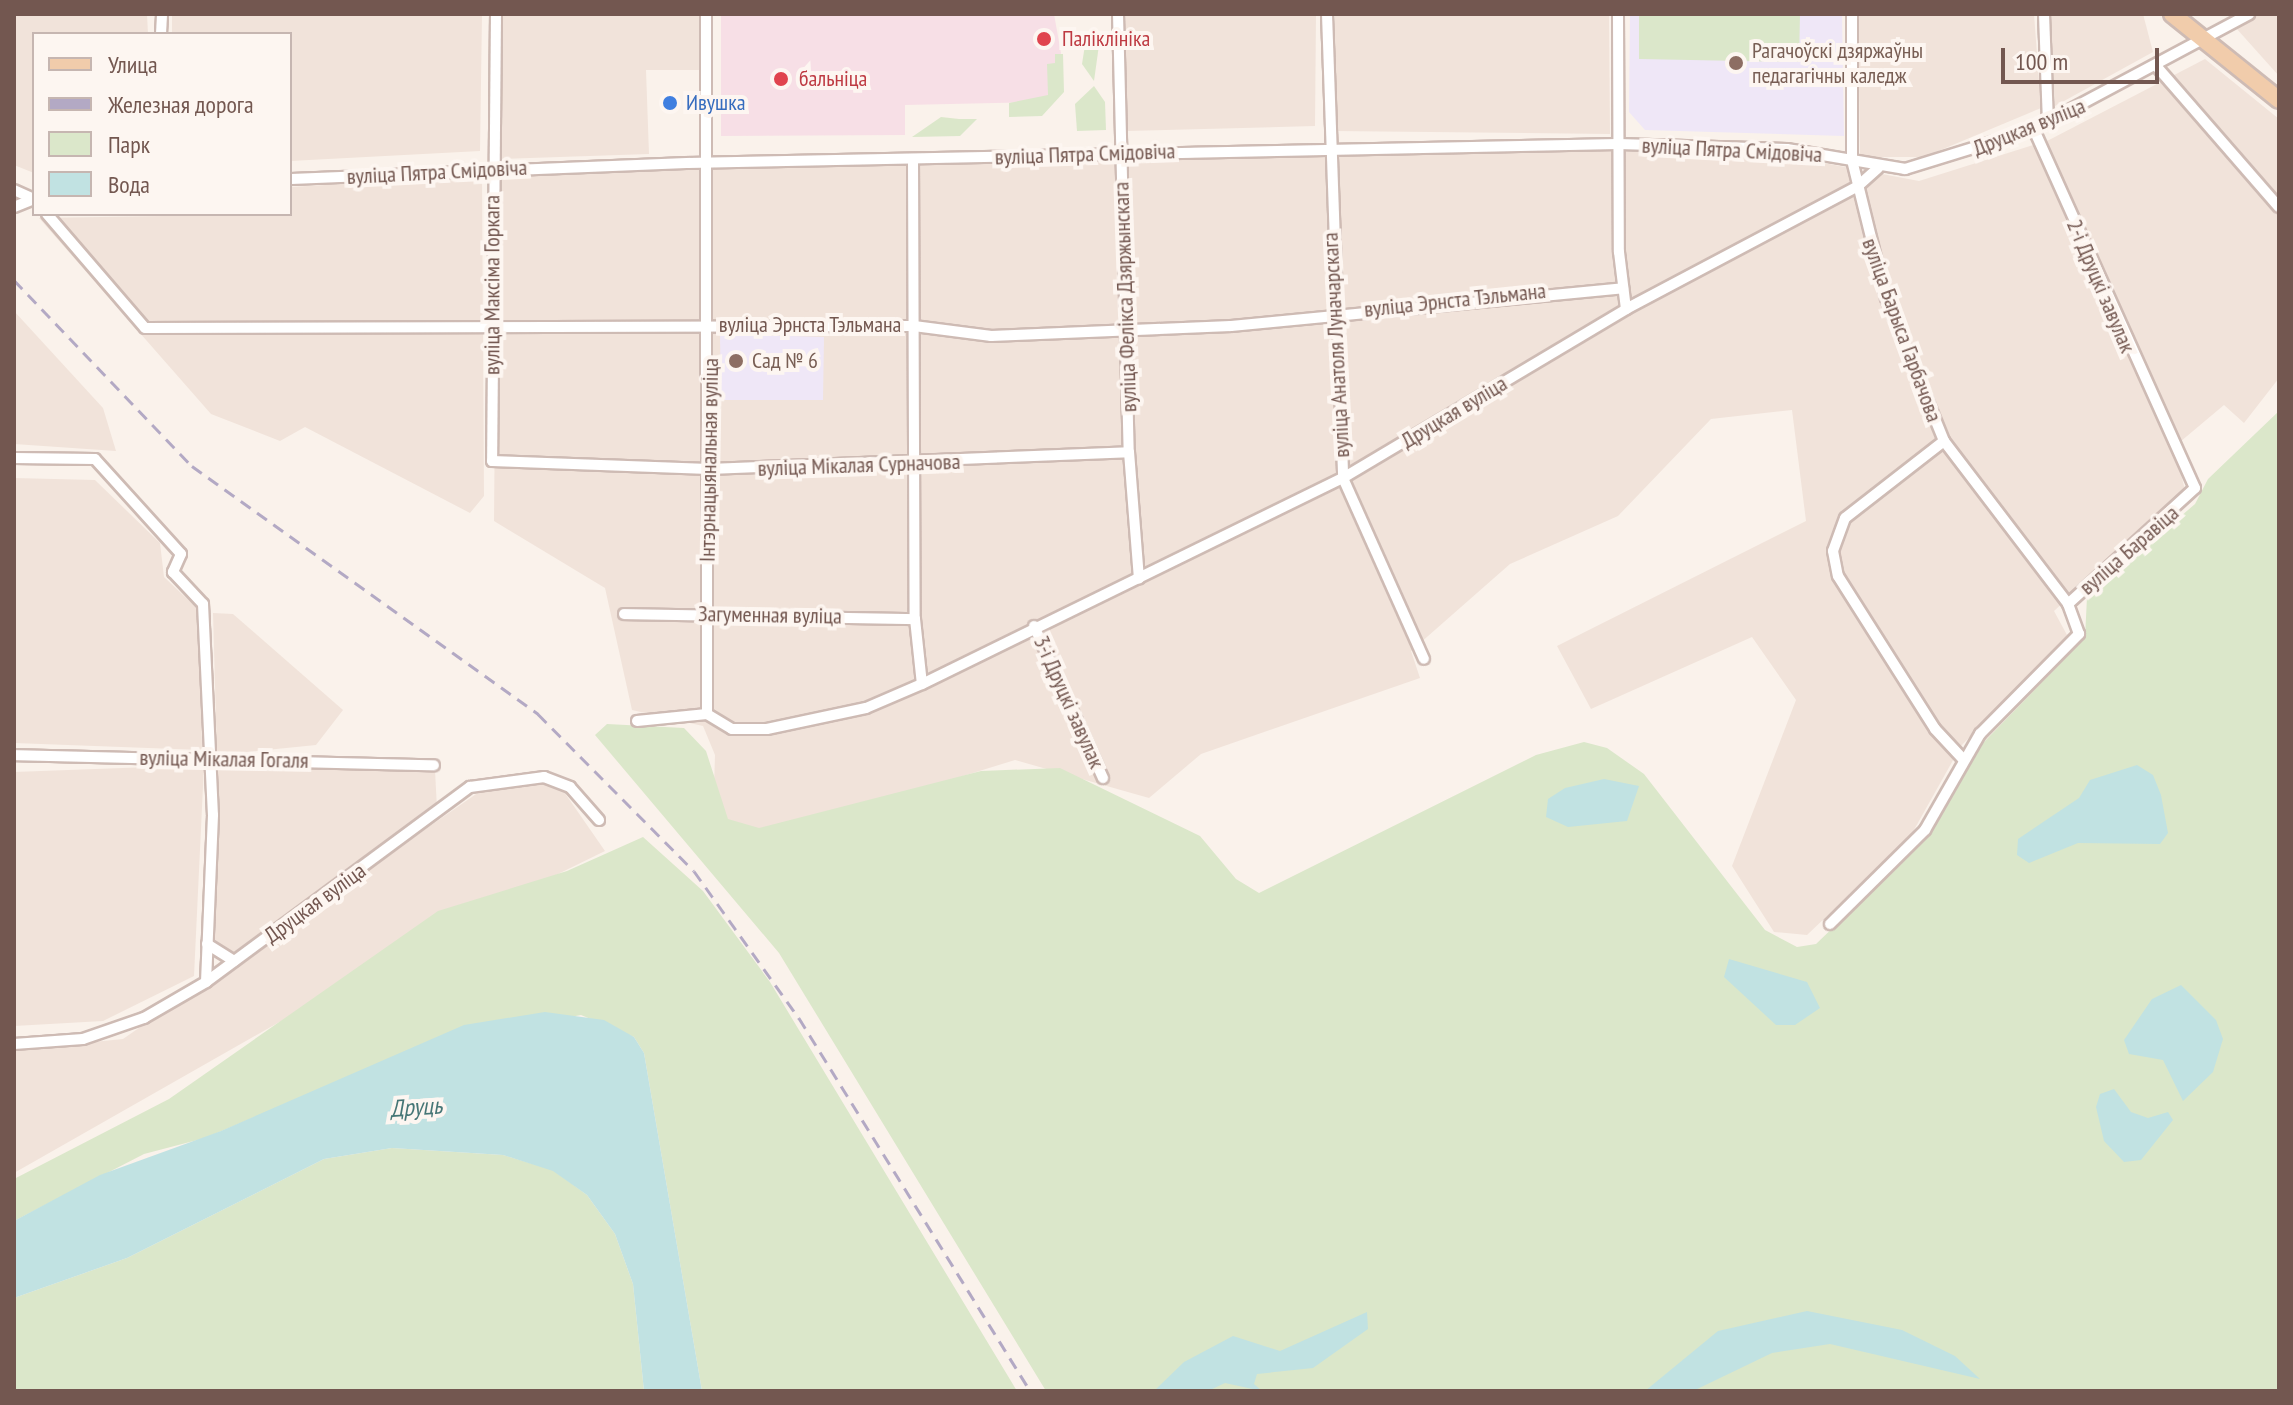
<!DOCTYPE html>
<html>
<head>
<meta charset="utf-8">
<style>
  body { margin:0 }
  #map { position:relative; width:2293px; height:1405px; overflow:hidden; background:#faf2eb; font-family:"PT Sans Narrow",sans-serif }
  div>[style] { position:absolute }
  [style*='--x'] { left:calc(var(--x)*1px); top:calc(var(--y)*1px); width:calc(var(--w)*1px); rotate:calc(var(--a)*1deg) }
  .residential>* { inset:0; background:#f1e3da }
  .education>* { inset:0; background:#efe7f7 }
  .medical>* { inset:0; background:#f7dfe6 }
  .green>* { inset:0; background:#dbe7ca }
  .water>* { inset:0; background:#c1e2e2 }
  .roads { filter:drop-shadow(2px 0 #cebbb4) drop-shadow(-2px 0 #cebbb4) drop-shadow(0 2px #cebbb4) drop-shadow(0 -2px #cebbb4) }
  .minor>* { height:10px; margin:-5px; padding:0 5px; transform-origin:5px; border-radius:5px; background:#fff }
  .primary>* { height:16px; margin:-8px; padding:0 8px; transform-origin:8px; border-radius:8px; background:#f1ccab }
  .rail>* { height:3px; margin-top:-1.5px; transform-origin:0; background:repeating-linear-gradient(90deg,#b3a9c4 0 12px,transparent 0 20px) }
  .dots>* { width:22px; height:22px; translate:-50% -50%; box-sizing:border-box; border:4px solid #fdf6f1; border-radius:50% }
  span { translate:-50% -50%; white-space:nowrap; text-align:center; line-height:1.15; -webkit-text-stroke:8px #fdf6f1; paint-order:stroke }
  .health-label { font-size:22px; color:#be3a42 }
  .left { translate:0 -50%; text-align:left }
  .education-label { font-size:22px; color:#785e54 }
  .shop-label { font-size:22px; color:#366cbe }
  .street-label { font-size:22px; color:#735750 }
  .water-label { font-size:24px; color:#467676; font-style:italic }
  .frame { position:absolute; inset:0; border:16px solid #735750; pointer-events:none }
  .legend { position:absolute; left:32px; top:32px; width:260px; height:184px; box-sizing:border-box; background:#fdf6f1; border:2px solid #c6b6b1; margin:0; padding:10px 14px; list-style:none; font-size:24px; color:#735750 }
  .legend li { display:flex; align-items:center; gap:16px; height:40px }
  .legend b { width:40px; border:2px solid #c6b6b1 }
  .scale { position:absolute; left:2001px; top:48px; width:158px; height:36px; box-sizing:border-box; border:4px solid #735750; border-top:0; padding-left:10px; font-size:24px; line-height:28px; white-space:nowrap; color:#735750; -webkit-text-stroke:6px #fdf6f1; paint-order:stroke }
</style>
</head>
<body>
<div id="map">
  <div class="residential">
    <div style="clip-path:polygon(14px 14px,147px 14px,148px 34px,34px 34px,34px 173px,14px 165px)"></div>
    <div style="clip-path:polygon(172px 14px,482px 14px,480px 151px,290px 161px,290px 34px,172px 34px)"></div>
    <div style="clip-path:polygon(500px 14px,700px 14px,700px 70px,646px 70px,649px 154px,498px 159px)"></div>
    <div style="clip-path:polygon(1125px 14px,1316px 14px,1315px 126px,1127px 131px)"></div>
    <div style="clip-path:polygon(1335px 14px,1609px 14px,1610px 134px,1334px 131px)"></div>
    <div style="clip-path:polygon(1858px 14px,2034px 14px,2041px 108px,1924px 157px,1860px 157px)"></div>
    <div style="clip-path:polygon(2048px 14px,2143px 14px,2153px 52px,2055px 106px)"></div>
    <div style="clip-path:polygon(2235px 14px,2279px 14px,2279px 76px,2236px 28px)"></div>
    <div style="clip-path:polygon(2205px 59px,2279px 119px,2279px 378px,2244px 423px,2224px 405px,2174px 447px,2185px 490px,2054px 611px,2067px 635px,1961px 746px,1910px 837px,1807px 935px,1774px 932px,1732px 866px,1796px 700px,1752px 637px,1591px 709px,1557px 646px,1806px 521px,1792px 410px,1711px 419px,1618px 516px,1510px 564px,1411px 651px,1420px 678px,1201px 754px,1149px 798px,1015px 760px,733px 847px,713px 819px,715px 755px,703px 726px,632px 710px,605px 588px,494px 521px,497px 174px,1610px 151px,1792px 157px,1919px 181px,2049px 140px)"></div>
    <div style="clip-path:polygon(482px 176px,484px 496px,470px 513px,305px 427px,280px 441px,211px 414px,39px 218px,290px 214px,290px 187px)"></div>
    <div style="clip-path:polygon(14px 311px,103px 408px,116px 451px,14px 444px)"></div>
    <div style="clip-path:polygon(14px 478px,95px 480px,160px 543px,164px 577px,200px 611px,202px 750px,14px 743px)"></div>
    <div style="clip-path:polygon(213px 613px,233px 614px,343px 710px,316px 745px,217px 755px)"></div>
    <div style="clip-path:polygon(218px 764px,435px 770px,437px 809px,235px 954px,213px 946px)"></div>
    <div style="clip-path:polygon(204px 765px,194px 976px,103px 1021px,14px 1026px,14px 772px)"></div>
    <div style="clip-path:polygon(544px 783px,562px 789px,605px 851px,427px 938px,14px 1173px,14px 1050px,123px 1039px,479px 792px)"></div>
  </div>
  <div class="education">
    <div style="clip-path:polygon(1630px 14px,1842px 14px,1844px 136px,1645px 130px,1629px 112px)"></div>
    <div style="clip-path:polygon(720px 334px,824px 337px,823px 400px,721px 400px)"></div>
  </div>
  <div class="medical">
    <div style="clip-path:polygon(721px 14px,1054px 14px,1061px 53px,1048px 96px,1038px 102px,905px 105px,905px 135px,721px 136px)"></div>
  </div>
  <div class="green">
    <div style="clip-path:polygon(1639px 14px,1800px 14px,1799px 62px,1639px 59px)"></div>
    <div style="clip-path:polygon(1085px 45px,1099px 45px,1094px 81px,1082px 64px)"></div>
    <div style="clip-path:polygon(1055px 54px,1063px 54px,1064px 92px,1042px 116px,1009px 117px,1009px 103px,1048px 95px,1047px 64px,1055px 63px)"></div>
    <div style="clip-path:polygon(1094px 86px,1105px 102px,1106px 130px,1077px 131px,1075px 104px)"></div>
    <div style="clip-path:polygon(941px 117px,959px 119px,977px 119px,960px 136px,912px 137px)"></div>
    <div style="clip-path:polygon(2279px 411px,2279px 1391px,1046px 1391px,779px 953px,595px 735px,607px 724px,684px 728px,706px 751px,728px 819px,759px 828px,981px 771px,1060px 768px,1200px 836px,1236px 879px,1259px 893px,1536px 755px,1584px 742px,1607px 748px,1644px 774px,1765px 930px,1797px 947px,1816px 944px,1923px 841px,1980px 746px,2085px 638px,2087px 597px,2195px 504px,2208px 479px)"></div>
    <div style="clip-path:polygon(643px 837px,703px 891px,770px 982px,1017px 1391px,702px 1391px,644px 1053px,634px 1037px,581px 1015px,426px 1045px,205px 1138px,144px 1154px,14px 1221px,14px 1179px,169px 1099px,438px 911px,567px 871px)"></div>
    <div style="clip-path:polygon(392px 1148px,503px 1155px,553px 1170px,587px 1195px,615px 1234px,633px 1284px,644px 1391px,14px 1391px,14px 1298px,127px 1258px,324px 1159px)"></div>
  </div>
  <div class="water">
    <div style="clip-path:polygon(2137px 765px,2153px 775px,2161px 795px,2168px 833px,2160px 844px,2078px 843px,2029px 863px,2017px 855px,2018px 839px,2079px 798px,2090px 780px)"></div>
    <div style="clip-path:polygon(1604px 779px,1639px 786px,1627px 821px,1568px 827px,1546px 817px,1548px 799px,1565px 788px)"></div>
    <div style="clip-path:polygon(1729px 959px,1807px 982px,1820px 1008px,1795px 1025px,1776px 1025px,1724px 977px)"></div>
    <div style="clip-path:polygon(2181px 985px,2216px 1020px,2223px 1039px,2213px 1072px,2183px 1101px,2163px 1060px,2129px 1054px,2124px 1040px,2152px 999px)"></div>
    <div style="clip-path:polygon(545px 1012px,604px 1020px,634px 1037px,644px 1053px,702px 1391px,644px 1391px,633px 1284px,615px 1234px,587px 1195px,553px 1171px,503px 1155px,392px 1148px,324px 1159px,127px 1258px,14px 1298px,14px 1221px,100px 1175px,221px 1131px,464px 1025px)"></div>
    <div style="clip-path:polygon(2114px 1089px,2131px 1112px,2148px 1118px,2168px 1112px,2173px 1120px,2141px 1160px,2124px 1162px,2104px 1141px,2096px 1107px,2100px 1094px)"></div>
    <div style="clip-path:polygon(1807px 1311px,1902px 1330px,1955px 1356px,1980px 1379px,1830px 1344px,1772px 1353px,1693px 1391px,1645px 1391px,1718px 1331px)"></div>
    <div style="clip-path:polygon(1367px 1312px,1368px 1329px,1313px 1368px,1257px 1374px,1254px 1384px,1262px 1391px,1225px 1383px,1208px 1391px,1154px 1391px,1184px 1362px,1233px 1336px,1280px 1351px)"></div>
  </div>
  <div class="roads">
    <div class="minor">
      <div style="--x:496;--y:14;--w:447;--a:90.5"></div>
      <div style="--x:492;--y:461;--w:217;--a:2.1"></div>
      <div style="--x:709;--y:469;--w:420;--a:-2.3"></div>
      <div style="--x:706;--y:14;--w:700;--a:89.92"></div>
      <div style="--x:1118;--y:14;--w:438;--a:88.6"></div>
      <div style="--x:1129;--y:452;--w:127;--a:85.5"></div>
      <div style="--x:1327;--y:14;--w:464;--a:88"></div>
      <div style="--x:1343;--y:478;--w:198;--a:65.9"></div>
      <div style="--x:1618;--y:14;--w:238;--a:89.8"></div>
      <div style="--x:1619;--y:252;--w:57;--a:83"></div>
      <div style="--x:1852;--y:14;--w:146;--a:90"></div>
      <div style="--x:1852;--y:160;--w:142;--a:76.2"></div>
      <div style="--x:1886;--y:298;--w:154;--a:67.9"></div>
      <div style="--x:1944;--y:441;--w:205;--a:52.7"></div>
      <div style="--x:2044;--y:14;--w:108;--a:87.9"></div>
      <div style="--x:161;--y:34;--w:20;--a:-87"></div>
      <div style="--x:2158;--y:68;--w:184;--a:49"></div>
      <div style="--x:913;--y:159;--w:460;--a:89.8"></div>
      <div style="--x:915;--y:619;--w:65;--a:83.9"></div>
      <div style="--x:290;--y:179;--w:398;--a:-2.3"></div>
      <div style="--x:688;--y:163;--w:930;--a:-1.17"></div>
      <div style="--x:1618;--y:144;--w:169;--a:1.7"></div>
      <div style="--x:1787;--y:149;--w:120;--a:9.6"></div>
      <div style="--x:1905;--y:169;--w:135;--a:-17.2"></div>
      <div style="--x:2034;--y:129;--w:244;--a:-28.1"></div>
      <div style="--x:14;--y:190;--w:22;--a:24"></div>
      <div style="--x:14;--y:207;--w:22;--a:-22"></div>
      <div style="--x:47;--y:214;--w:150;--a:49.3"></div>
      <div style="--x:145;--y:328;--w:769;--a:-0.15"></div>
      <div style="--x:914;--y:326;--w:78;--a:7.4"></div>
      <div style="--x:991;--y:336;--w:240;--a:-2.4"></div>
      <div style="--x:1231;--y:326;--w:394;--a:-5.5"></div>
      <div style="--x:1944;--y:441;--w:125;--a:142.1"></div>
      <div style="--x:1845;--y:518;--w:35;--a:110"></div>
      <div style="--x:1833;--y:551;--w:25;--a:79"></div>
      <div style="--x:1838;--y:576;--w:181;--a:57.6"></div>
      <div style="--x:1935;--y:729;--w:41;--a:47"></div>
      <div style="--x:14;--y:458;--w:81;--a:0.7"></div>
      <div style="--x:95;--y:459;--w:128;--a:47.8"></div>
      <div style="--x:181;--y:554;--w:20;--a:114"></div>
      <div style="--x:173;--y:572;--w:44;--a:46.8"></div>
      <div style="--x:203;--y:604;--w:211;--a:87.3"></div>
      <div style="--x:213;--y:815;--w:167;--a:92.4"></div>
      <div style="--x:624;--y:614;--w:291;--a:1"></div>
      <div style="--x:1034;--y:626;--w:167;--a:65.6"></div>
      <div style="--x:637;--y:721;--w:70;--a:-5.7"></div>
      <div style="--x:707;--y:714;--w:29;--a:31"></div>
      <div style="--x:732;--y:729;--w:35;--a:0"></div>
      <div style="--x:767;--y:729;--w:101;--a:-12"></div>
      <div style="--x:866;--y:708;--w:61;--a:-23.2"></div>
      <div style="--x:922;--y:684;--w:469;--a:-26.1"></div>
      <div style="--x:1343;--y:478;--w:330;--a:-30.8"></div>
      <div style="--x:1626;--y:309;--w:263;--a:-27.9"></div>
      <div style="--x:1858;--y:186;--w:27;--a:-42"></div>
      <div style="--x:14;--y:755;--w:420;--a:1.4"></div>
      <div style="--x:1830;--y:924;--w:134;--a:-44.7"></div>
      <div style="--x:1925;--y:830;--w:111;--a:-60.2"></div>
      <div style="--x:1980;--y:734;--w:141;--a:-45.3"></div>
      <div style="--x:2079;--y:634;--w:32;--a:-110"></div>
      <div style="--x:2068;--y:604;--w:172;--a:-42.4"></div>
      <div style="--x:2195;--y:488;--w:393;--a:-114.2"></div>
      <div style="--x:207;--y:944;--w:32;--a:32"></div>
      <div style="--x:14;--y:1044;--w:69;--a:-4.1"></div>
      <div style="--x:83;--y:1039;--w:65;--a:-19"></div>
      <div style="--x:144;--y:1018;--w:72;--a:-30.1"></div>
      <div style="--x:206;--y:982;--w:328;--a:-36.5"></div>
      <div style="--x:470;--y:787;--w:75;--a:-7.7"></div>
      <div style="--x:544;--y:777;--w:28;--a:21"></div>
      <div style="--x:570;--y:787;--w:44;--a:48.7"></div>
    </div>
    <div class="primary">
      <div style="--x:2172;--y:14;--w:137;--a:38.8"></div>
    </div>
  </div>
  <div class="rail">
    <div style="--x:14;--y:280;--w:257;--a:46.3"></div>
    <div style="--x:192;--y:466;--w:426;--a:35.6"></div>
    <div style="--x:538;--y:714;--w:221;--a:45.2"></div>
    <div style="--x:694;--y:871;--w:181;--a:54.5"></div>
    <div style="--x:799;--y:1018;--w:439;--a:58.2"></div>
  </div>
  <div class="dots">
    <div style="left:1044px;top:39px;background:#e0444e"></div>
    <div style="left:1736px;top:63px;background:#8d6e63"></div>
    <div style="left:781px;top:79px;background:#e0444e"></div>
    <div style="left:670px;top:103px;background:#3f7fe0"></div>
    <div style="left:736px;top:361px;background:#8d6e63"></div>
  </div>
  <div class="health-label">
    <span class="left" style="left:1062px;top:39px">Паліклініка</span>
    <span class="left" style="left:799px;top:79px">бальніца</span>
  </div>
  <div class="education-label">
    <span class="left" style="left:1752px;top:63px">Рагачоўскі дзяржаўны<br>педагагічны каледж</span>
    <span class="left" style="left:752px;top:361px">Сад № 6</span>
  </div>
  <div class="shop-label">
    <span class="left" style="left:686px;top:103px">Ивушка</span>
  </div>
  <div class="street-label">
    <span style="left:2029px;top:127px;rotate:-22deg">Друцкая вуліца</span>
    <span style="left:1732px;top:150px;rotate:3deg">вуліца Пятра Смідовіча</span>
    <span style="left:1085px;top:154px;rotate:-2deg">вуліца Пятра Смідовіча</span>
    <span style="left:437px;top:172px;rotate:-3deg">вуліца Пятра Смідовіча</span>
    <span style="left:492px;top:285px;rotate:-90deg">вуліца Максіма Горкага</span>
    <span style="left:2101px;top:286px;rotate:67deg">2-і Друцкі завулак</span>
    <span style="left:1125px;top:297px;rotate:-92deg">вуліца Фелікса Дзяржынскага</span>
    <span style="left:1455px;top:300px;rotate:-6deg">вуліца Эрнста Тэльмана</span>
    <span style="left:810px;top:325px">вуліца Эрнста Тэльмана</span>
    <span style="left:1902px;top:330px;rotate:70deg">вуліца Барыса Гарбачова</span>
    <span style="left:1336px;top:345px;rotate:-93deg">вуліца Анатоля Луначарскага</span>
    <span style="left:1454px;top:412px;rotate:-31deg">Друцкая вуліца</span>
    <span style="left:709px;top:460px;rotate:-89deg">Інтэрнацыянальная вуліца</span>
    <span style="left:859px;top:465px;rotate:-2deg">вуліца Мікалая Сурначова</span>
    <span style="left:2129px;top:550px;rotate:-41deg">вуліца Баравіца</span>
    <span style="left:770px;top:615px;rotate:1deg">Загуменная вуліца</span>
    <span style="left:1069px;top:702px;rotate:66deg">3-і Друцкі завулак</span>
    <span style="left:224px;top:759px;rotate:1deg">вуліца Мікалая Гогаля</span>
    <span style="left:315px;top:903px;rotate:-36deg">Друцкая вуліца</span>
  </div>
  <div class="water-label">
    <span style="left:416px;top:1107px;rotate:-4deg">Друць</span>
  </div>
  <div class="frame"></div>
  <ul class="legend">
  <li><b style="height:10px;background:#f1ccab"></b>Улица</li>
  <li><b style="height:10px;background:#b3a9c4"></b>Железная дорога</li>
  <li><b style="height:22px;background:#dbe7ca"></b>Парк</li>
  <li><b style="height:22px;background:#c1e2e2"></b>Вода</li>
  </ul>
  <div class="scale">100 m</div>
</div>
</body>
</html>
